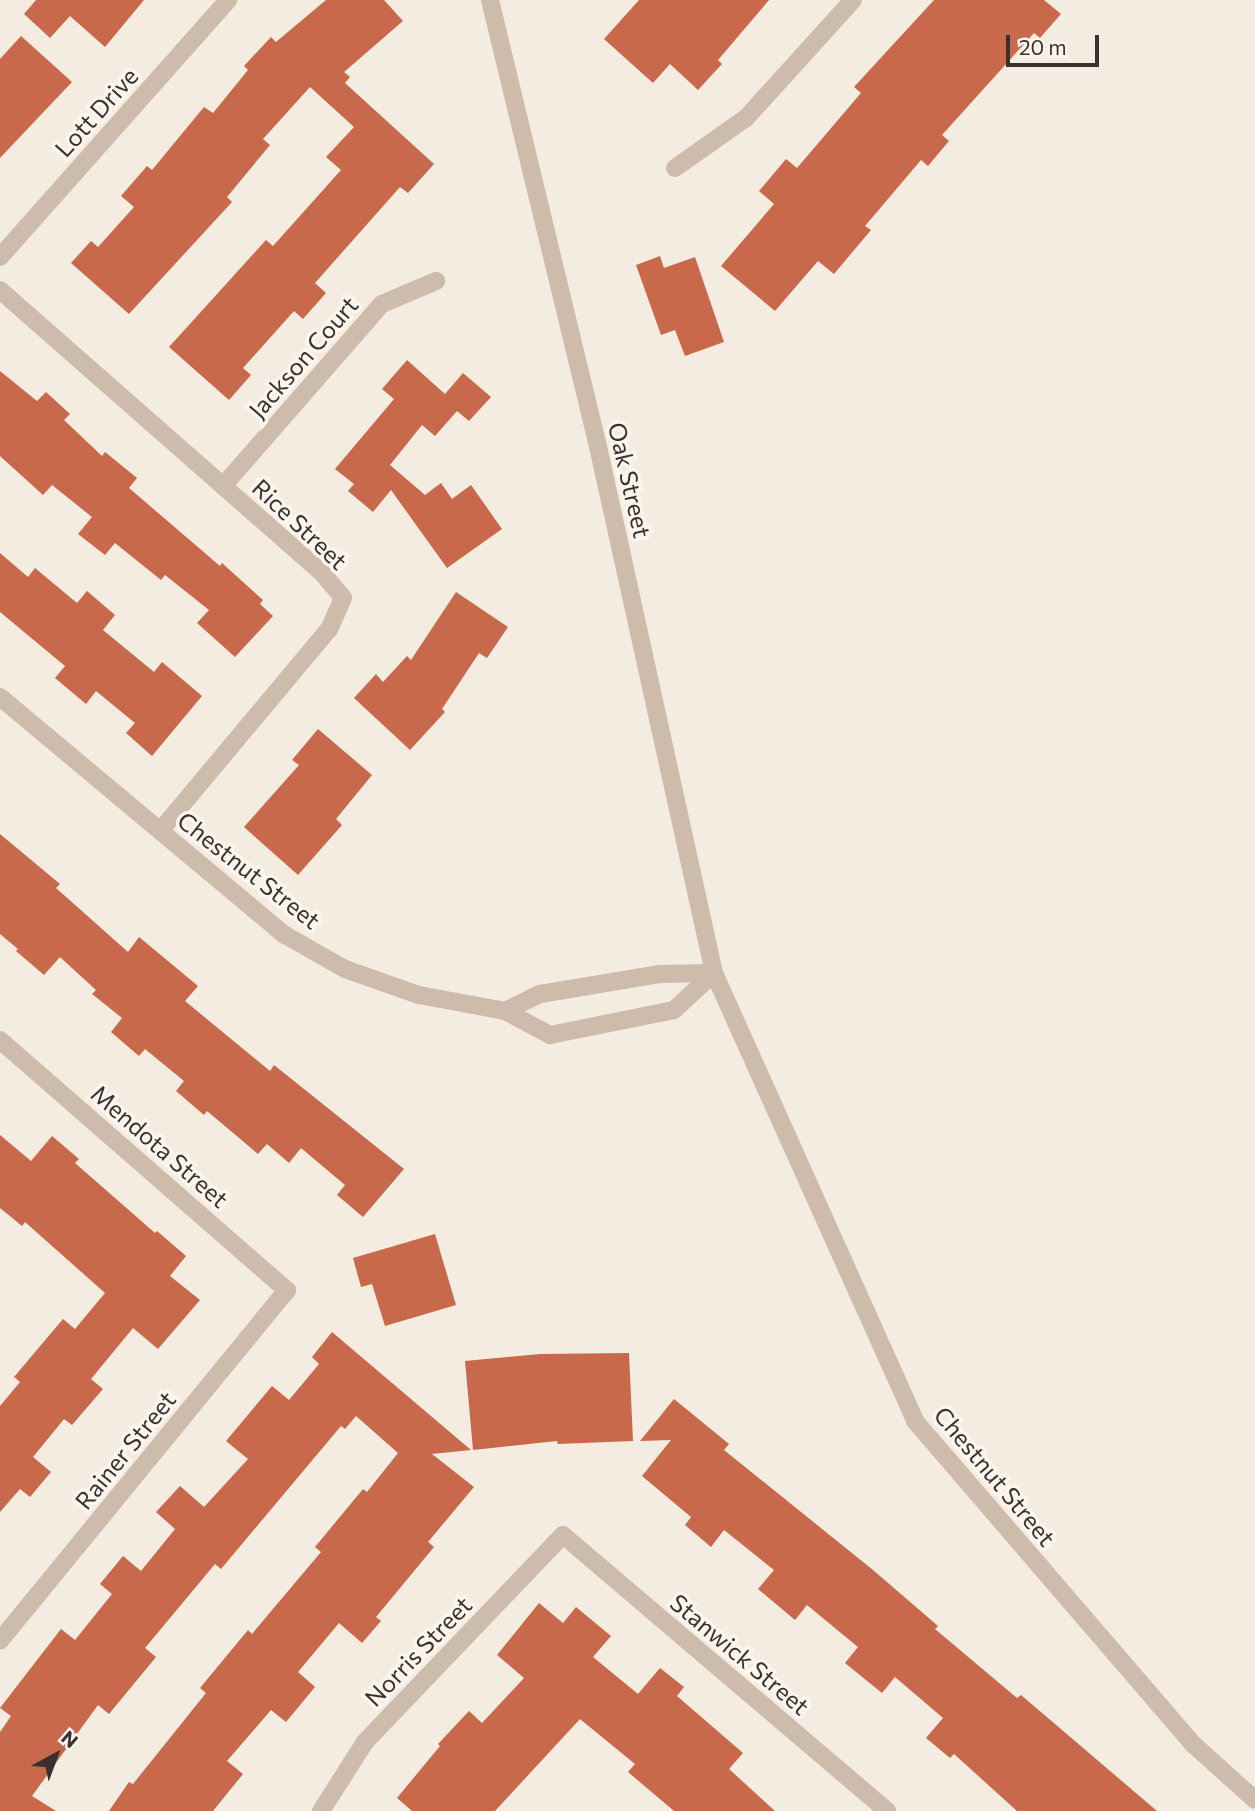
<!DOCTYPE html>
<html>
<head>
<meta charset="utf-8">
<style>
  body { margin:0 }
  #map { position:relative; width:1255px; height:1811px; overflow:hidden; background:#f4ebe1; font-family:Commissioner,sans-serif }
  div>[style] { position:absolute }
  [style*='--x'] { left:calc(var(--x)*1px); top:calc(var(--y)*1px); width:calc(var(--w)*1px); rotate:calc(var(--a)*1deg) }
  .building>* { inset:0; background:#c8694b }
  .minor>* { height:18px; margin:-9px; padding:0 9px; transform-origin:9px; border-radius:9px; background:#cdbbac }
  span { translate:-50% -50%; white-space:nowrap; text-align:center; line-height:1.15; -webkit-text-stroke:7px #fbf5ee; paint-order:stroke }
  .street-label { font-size:24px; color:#3b302b }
  .north { position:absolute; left:21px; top:1720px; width:70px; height:70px; -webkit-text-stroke:5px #fbf5ee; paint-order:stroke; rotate:41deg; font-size:19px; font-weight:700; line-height:28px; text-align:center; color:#3b302b }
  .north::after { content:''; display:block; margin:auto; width:24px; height:32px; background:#3b302b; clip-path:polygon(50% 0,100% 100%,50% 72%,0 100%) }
  .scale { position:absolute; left:1006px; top:35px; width:93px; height:32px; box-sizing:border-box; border:4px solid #3b302b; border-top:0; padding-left:9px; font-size:21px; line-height:24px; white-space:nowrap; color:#3b302b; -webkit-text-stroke:5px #fbf5ee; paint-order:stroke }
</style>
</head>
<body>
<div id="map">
  <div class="building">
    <div style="clip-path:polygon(36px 0,144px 0,105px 47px,70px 16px,50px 38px,24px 14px)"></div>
    <div style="clip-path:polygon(326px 0,384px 0,403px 21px,344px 72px,350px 77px,345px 83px,434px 164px,408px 193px,400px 187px,315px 283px,326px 293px,303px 319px,294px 311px,243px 368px,251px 375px,229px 400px,169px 347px,266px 240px,273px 246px,341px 170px,326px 157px,354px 127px,310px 87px,263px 139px,270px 145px,227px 197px,232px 202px,129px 314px,71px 263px,91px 241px,98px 247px,134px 207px,121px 196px,147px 166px,152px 170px,204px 107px,213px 113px,248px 70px,244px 66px,271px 37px,276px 42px)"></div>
    <div style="clip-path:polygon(639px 0,769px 0,718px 60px,722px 64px,698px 90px,670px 64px,653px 83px,604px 39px)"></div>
    <div style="clip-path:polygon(934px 0,1044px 0,1061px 14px,1040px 38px,1034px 33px,942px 135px,949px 141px,928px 166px,921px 160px,865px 226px,871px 230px,834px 274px,818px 261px,775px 311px,721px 266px,774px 204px,759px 191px,786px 159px,797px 168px,861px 93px,854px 87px)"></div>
    <div style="clip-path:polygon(21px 36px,72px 82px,0 158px,0 59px)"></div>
    <div style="clip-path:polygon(660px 256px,664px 268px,695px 257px,724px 342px,685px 356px,675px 330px,661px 335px,636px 265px)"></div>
    <div style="clip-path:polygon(407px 360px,445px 394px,463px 373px,491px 397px,469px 421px,457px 411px,435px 436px,422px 425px,390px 465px,425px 495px,441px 483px,452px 499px,471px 485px,502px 529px,447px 568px,391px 490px,373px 512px,348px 491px,354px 484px,335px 469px,394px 399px,382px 389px)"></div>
    <div style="clip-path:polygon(0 371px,37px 401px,46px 392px,70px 414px,64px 420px,102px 456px,105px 452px,137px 478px,129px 488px,220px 566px,222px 563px,263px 600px,260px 604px,273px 616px,235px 657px,197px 623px,209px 610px,165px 575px,161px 580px,115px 543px,105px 555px,78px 534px,92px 517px,52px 485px,43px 495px,0 456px)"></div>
    <div style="clip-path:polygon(0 553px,28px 577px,35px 568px,77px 603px,87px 591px,115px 615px,103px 630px,154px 672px,162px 662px,202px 696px,152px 756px,126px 733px,135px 723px,96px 691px,86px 704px,55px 678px,65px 666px,0 612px)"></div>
    <div style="clip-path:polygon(456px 592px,508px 627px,487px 658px,479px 653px,442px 709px,445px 712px,410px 750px,354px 698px,376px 674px,383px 682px,407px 656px,411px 660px)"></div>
    <div style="clip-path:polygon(318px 729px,372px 775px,336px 819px,342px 825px,298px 875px,244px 827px,299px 765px,292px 760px)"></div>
    <div style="clip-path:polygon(0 834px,60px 884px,56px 888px,128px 952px,139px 937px,198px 986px,185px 1001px,270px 1071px,274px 1065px,404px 1169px,363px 1217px,337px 1195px,345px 1185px,301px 1148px,289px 1163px,267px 1144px,258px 1154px,207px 1111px,204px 1115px,176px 1091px,184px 1081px,145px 1049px,139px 1056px,111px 1032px,122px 1018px,92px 994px,96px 990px,60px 957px,44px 975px,16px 951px,18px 949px,0 934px)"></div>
    <div style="clip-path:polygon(0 1135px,31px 1161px,52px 1136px,79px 1159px,75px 1163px,155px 1233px,157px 1231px,186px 1256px,170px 1276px,200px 1300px,158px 1349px,133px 1328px,91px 1379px,103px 1389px,72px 1425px,64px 1419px,33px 1457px,51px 1472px,30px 1497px,20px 1489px,0 1512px,0 1406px,20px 1382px,14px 1377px,63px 1319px,75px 1329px,105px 1293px,25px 1222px,22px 1226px,0 1208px)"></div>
    <div style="clip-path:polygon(435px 1234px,456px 1305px,385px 1326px,372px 1284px,361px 1287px,353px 1258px)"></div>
    <div style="clip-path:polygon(332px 1332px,471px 1450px,432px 1454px,474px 1487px,428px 1542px,434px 1547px,376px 1617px,381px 1621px,362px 1643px,339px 1623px,298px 1672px,315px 1687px,286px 1722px,271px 1710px,227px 1761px,243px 1774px,213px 1811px,109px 1811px,129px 1782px,133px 1784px,206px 1693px,200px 1688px,248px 1630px,252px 1634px,321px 1552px,315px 1547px,363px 1489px,367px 1492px,398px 1453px,356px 1416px,345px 1429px,341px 1426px,221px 1569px,215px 1564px,145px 1648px,156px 1657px,109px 1714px,98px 1705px,32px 1796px,56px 1811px,0 1811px,0 1732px,11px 1716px,0 1708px,61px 1629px,75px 1640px,112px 1594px,100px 1584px,123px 1556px,141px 1571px,175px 1529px,156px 1512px,180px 1486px,204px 1507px,248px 1459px,226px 1441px,272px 1386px,289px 1400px,319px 1364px,312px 1357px)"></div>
    <div style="clip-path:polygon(629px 1353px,633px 1441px,558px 1444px,557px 1441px,473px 1450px,465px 1361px,540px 1354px)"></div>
    <div style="clip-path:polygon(674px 1399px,729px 1444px,724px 1450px,873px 1570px,938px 1626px,935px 1629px,1017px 1698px,1021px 1695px,1157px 1811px,1017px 1811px,954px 1754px,950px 1758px,926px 1738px,943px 1718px,895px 1677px,882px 1693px,845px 1663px,858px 1647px,807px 1605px,795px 1620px,758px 1589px,774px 1570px,724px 1530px,711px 1547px,685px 1525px,691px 1517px,642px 1476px,671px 1440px,640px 1441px)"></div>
    <div style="clip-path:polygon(539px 1603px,563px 1623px,576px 1607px,611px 1636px,593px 1657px,638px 1694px,660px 1668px,684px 1687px,677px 1696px,743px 1753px,729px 1769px,775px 1811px,674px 1811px,628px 1772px,635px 1764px,580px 1719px,495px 1811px,412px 1811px,397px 1798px,440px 1746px,438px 1744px,469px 1711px,482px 1723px,524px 1678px,497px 1655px)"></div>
  </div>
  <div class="minor">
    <div style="--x:490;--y:0;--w:455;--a:76.4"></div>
    <div style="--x:597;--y:442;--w:544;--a:77.57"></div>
    <div style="--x:714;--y:973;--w:491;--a:65.8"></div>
    <div style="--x:915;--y:1421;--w:428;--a:49.3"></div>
    <div style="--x:1194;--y:1745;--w:82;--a:42"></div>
    <div style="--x:675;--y:168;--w:87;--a:-35.2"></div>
    <div style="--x:746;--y:118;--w:159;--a:-47.8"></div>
    <div style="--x:0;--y:257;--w:344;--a:-48.4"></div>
    <div style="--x:0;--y:290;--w:430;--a:41.3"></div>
    <div style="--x:323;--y:574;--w:31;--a:50"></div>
    <div style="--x:343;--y:598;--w:34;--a:114"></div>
    <div style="--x:329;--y:629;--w:263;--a:129.9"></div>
    <div style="--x:223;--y:486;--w:242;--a:-48.9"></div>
    <div style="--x:382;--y:304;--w:59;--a:-23.1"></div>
    <div style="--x:0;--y:697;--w:371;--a:39.9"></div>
    <div style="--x:285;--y:935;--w:69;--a:29.5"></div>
    <div style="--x:345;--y:969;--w:78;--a:19.4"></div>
    <div style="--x:419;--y:995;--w:87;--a:10.5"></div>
    <div style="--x:505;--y:1011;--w:51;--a:28.1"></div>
    <div style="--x:550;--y:1035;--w:126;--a:-11.4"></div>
    <div style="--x:674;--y:1010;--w:54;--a:-42.8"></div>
    <div style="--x:505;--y:1011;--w:39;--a:-26"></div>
    <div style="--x:540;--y:994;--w:122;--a:-9.5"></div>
    <div style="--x:660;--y:974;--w:54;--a:-1.1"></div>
    <div style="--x:0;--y:1040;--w:381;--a:41.1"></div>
    <div style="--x:287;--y:1290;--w:453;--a:129.3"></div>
    <div style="--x:321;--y:1811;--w:82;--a:-57.5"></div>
    <div style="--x:365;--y:1742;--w:286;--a:-46.3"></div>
    <div style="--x:563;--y:1535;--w:426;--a:40.4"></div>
  </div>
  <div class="street-label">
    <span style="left:96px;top:112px;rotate:-48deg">Lott Drive</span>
    <span style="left:303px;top:357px;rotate:-49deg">Jackson Court</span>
    <span style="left:630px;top:480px;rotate:77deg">Oak Street</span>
    <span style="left:300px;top:524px;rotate:43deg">Rice Street</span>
    <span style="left:249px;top:870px;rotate:38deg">Chestnut Street</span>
    <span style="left:160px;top:1146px;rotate:41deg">Mendota Street</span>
    <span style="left:125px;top:1450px;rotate:-51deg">Rainer Street</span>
    <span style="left:995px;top:1476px;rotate:50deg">Chestnut Street</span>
    <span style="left:418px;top:1651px;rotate:-46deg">Norris Street</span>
    <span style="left:740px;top:1654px;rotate:40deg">Stanwick Street</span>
  </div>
  <div class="north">N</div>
  <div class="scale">20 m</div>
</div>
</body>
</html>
